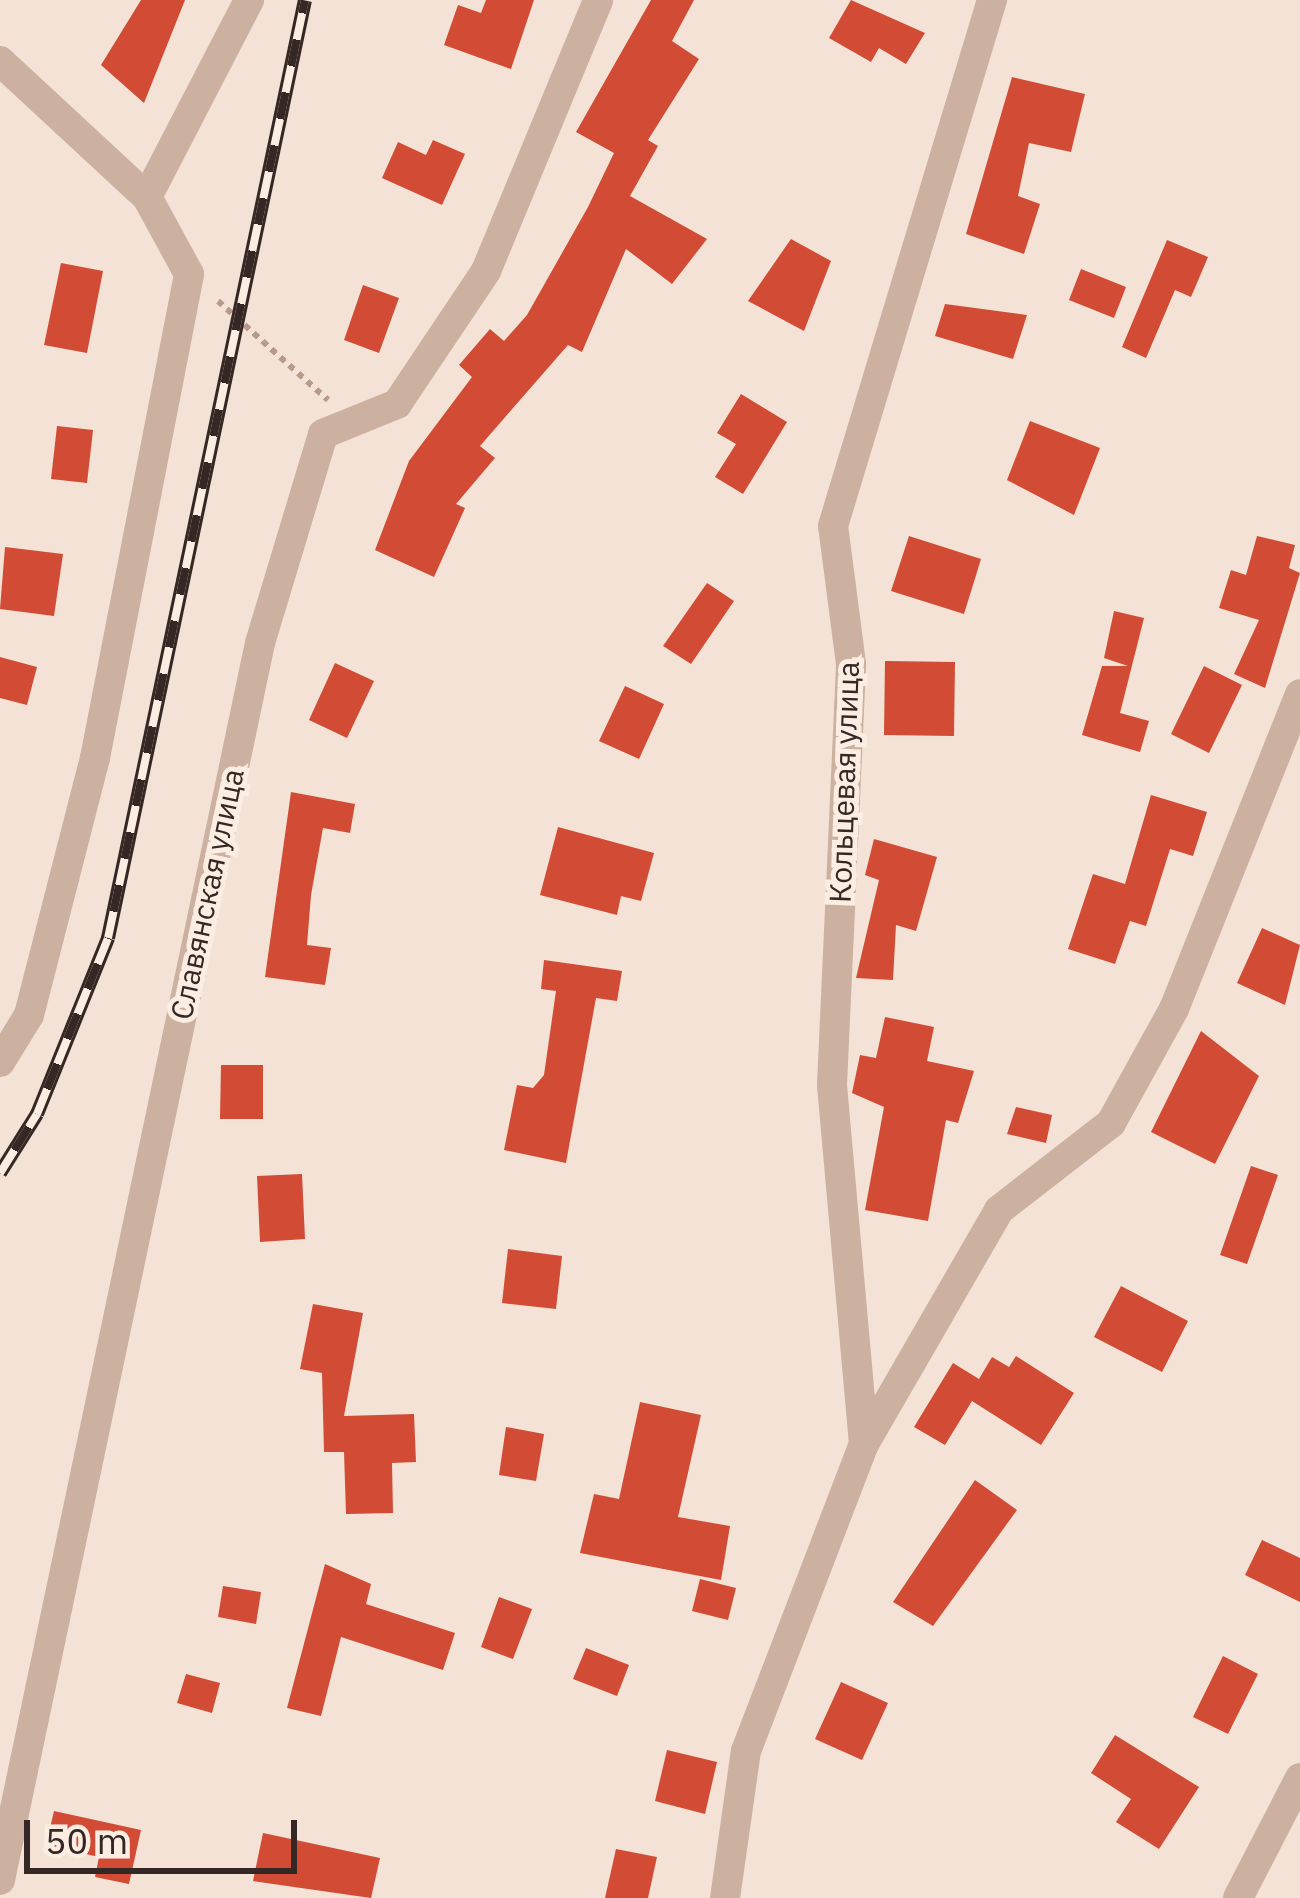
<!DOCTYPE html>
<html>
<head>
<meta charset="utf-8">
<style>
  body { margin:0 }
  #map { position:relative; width:1300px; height:1898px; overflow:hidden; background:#f3e2d5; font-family:"IBM Plex Sans",sans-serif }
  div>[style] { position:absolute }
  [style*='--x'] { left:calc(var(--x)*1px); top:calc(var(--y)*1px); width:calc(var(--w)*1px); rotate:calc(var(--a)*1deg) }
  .building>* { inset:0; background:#d24b35 }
  .path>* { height:6px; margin-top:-3px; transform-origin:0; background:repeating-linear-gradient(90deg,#b79a8b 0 6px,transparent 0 12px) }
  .minor>* { height:30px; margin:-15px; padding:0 15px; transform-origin:15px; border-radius:15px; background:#ccb0a0 }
  .tertiary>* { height:30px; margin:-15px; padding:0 15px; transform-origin:15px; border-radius:15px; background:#ccb0a0 }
  .rail>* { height:14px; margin-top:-7px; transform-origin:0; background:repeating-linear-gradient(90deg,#fbede2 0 27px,#352824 0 54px); box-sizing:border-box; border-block:3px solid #352824 }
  span { translate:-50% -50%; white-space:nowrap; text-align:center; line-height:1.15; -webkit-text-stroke:10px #fbede2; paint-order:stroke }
  .street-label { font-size:30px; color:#352824 }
  .scale { position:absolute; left:24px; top:1820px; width:273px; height:54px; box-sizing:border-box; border:6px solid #352824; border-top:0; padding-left:15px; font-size:36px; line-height:42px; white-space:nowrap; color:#352824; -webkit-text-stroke:9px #fbede2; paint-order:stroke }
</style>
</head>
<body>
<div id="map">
  <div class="building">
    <div style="clip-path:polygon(141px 0,185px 0,144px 103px,101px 65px)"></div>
    <div style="clip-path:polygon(486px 0,534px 0,511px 69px,444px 45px,458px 5px,481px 13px)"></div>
    <div style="clip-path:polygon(651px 0,694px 0,672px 41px,699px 59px,648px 140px,658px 146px,630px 196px,707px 239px,672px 284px,626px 249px,582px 352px,568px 345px,480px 446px,495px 458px,456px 504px,465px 508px,434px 577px,375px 550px,409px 461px,472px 377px,459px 365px,490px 329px,504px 341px,527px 315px,588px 207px,614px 153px,576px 132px)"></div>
    <div style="clip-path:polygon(851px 0,925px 33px,906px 64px,879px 48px,871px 62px,829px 38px)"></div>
    <div style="clip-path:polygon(1012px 77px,1085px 94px,1071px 152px,1029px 143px,1018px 196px,1040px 204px,1024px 254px,966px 234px)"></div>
    <div style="clip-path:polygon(433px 140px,465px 154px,442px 205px,382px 178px,398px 142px,426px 155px)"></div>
    <div style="clip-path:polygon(791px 239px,831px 261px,804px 331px,748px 301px)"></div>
    <div style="clip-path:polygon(1167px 240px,1208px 257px,1191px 297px,1175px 290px,1146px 358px,1122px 347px)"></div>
    <div style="clip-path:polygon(61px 263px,103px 271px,87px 353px,44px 345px)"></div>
    <div style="clip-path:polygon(1081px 269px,1126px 287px,1114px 318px,1069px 300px)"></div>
    <div style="clip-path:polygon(363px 285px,399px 298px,379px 353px,344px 340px)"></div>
    <div style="clip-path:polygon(945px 304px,1027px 315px,1013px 359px,935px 336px)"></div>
    <div style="clip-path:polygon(741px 394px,787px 422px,743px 494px,715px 477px,736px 444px,717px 433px)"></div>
    <div style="clip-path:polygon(1030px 421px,1100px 448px,1074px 515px,1007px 480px)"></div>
    <div style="clip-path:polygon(57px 426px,93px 430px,87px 483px,51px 479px)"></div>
    <div style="clip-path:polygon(909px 536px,981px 559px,964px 614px,891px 591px)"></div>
    <div style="clip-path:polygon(1257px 536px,1295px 545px,1289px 568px,1300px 573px,1265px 688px,1234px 674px,1259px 620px,1219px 608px,1231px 570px,1246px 575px)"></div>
    <div style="clip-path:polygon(5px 547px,63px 554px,54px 616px,0 609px)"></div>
    <div style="clip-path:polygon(707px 583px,734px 601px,691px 664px,663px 646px)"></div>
    <div style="clip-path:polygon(1114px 611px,1144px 618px,1120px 713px,1149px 721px,1140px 752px,1082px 735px,1102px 666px,1128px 666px,1104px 658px)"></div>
    <div style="clip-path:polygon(0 657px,37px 667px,27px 705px,0 698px)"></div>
    <div style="clip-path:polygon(885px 661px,955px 662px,954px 736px,884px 735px)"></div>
    <div style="clip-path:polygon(335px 663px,374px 681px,347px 738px,309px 720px)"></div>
    <div style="clip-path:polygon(1204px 666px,1242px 685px,1209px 753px,1171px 734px)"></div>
    <div style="clip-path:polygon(625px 686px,664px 704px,639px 759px,599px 741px)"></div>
    <div style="clip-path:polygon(291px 792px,355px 804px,350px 833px,323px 828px,311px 895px,307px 945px,331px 948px,325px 985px,265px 977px)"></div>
    <div style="clip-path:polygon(1151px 795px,1207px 812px,1193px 856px,1170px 849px,1146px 926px,1130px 921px,1115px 964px,1068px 949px,1093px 874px,1125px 884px)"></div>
    <div style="clip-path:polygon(558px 827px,654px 853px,641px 901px,621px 896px,617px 915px,540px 895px)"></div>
    <div style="clip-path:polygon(874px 839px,937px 857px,916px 931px,896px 925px,893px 980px,856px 978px,879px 880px,865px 875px)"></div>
    <div style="clip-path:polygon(1262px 928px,1300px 945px,1285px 1005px,1237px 983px)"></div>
    <div style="clip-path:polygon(544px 960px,622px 971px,617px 1001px,596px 998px,566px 1163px,504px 1150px,517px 1085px,533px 1088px,544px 1075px,556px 991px,541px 989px)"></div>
    <div style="clip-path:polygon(885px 1017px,934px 1027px,927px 1061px,974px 1071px,958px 1123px,946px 1120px,928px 1221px,865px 1210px,884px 1107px,852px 1093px,860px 1055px,876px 1058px)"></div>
    <div style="clip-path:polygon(1201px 1031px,1259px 1076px,1215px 1164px,1151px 1132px)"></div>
    <div style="clip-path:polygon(221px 1065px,263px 1065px,263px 1119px,220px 1119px)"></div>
    <div style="clip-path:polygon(1016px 1107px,1052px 1115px,1046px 1143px,1007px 1134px)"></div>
    <div style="clip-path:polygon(1251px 1166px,1278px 1175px,1247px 1264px,1220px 1255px)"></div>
    <div style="clip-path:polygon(302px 1174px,305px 1239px,260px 1242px,257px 1176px)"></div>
    <div style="clip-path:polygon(508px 1249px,562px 1256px,556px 1309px,502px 1303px)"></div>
    <div style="clip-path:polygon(1121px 1286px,1188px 1321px,1162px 1372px,1094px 1337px)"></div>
    <div style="clip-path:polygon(313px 1304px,363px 1313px,344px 1416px,414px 1414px,416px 1462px,392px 1463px,393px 1513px,346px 1514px,344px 1452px,324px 1452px,322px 1373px,300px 1369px)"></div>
    <div style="clip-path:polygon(1016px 1356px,1074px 1393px,1041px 1445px,972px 1401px,945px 1445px,914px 1427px,953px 1363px,979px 1379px,992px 1357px,1009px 1367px)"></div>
    <div style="clip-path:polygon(640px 1402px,701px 1415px,678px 1517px,730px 1526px,721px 1580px,580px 1553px,594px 1494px,619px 1499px)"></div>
    <div style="clip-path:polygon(506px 1427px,544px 1434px,536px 1481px,499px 1475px)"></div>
    <div style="clip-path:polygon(975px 1480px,1017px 1510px,933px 1626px,893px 1602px)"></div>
    <div style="clip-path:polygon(1262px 1540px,1300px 1558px,1300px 1602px,1245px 1575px)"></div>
    <div style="clip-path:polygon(325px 1564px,371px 1584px,366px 1604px,455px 1633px,443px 1670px,341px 1637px,321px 1716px,287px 1708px)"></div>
    <div style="clip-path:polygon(700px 1579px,736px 1588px,728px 1620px,692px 1611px)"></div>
    <div style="clip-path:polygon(223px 1586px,261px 1592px,256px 1624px,218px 1617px)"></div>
    <div style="clip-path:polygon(499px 1597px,532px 1609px,513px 1659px,481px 1647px)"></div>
    <div style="clip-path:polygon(586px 1648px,629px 1665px,617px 1696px,573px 1679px)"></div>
    <div style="clip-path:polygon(1223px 1656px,1258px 1674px,1228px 1734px,1193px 1717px)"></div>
    <div style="clip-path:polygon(186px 1674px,220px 1683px,212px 1713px,177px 1703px)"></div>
    <div style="clip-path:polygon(841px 1682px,888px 1703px,862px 1760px,815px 1739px)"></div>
    <div style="clip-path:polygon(1115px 1735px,1199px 1787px,1159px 1849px,1116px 1822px,1131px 1799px,1091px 1773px)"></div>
    <div style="clip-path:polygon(667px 1750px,717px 1762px,705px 1814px,655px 1801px)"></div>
    <div style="clip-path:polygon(54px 1811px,141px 1830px,129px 1884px,95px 1877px,99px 1857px,46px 1845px)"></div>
    <div style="clip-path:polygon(263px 1833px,380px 1858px,371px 1898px,253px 1881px)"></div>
    <div style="clip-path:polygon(616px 1849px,657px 1857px,648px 1898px,605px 1898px)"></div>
  </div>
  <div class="path">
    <div style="--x:218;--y:301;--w:148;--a:42"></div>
  </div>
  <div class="minor">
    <div style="--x:0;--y:61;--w:200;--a:42.8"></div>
    <div style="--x:0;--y:1062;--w:55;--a:-58.3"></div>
    <div style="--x:29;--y:1015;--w:265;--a:-75.6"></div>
    <div style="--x:95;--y:758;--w:493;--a:-79"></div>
    <div style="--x:189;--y:274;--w:88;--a:-118.6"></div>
    <div style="--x:147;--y:197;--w:222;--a:-62.6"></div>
    <div style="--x:864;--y:1444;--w:270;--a:-60"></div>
    <div style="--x:999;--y:1210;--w:142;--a:-37.8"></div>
    <div style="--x:1111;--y:1123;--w:130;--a:-61.1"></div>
    <div style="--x:1174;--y:1009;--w:339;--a:-68.2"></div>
    <div style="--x:0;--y:1880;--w:1264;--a:-78.13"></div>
    <div style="--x:260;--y:643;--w:218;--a:-73.2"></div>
    <div style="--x:323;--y:434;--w:80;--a:-22.1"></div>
    <div style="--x:397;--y:404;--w:160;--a:-56.2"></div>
    <div style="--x:486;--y:271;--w:293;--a:-67.5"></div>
    <div style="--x:725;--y:1898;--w:148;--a:-81.9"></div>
    <div style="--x:746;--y:1751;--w:329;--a:-69"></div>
    <div style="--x:864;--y:1444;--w:360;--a:-95.1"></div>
    <div style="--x:832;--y:1085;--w:421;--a:-87.4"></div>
    <div style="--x:851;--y:664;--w:139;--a:-97.4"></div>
    <div style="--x:833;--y:526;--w:550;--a:-73.18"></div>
  </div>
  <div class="tertiary">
    <div style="--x:1238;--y:1898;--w:135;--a:-62.7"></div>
  </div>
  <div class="rail">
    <div style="--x:0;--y:1173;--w:70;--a:-57.9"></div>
    <div style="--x:37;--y:1114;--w:190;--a:-68"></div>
    <div style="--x:108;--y:938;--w:958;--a:-78.14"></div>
  </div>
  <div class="street-label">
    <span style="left:844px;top:782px;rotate:-88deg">Кольцевая улица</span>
    <span style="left:207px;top:894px;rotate:-78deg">Славянская улица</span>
  </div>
  <div class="scale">50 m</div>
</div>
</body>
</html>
